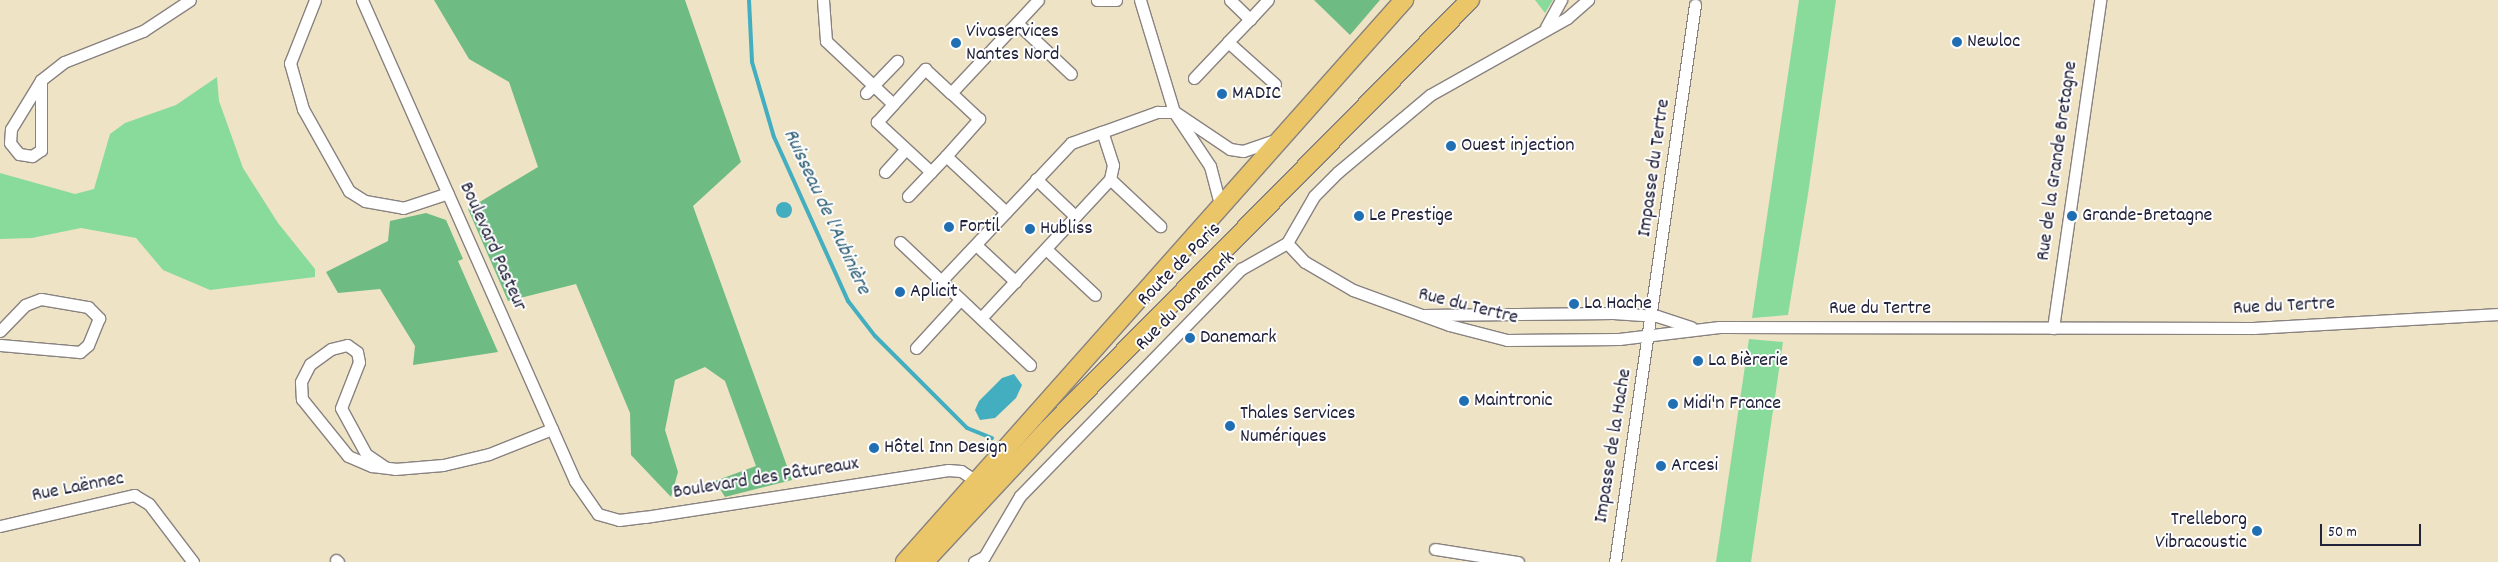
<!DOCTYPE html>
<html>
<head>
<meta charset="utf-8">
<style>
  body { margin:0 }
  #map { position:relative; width:2498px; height:562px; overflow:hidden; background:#efe3c5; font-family:Dekko,sans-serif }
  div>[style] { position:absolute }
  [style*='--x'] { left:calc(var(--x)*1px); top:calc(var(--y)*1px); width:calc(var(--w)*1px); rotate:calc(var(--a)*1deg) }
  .green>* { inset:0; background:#89db9b }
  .forest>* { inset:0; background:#6ebb83 }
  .water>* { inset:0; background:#42aec0 }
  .round { border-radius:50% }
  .stream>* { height:4px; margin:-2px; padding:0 2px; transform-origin:2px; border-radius:2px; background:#42aec0 }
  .roads { filter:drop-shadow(1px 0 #888280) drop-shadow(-1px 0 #888280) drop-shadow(0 1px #888280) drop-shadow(0 -1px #888280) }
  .minor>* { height:11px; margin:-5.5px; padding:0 5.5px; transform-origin:5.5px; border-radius:5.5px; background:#fff }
  .primary>* { height:18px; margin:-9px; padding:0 9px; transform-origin:9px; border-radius:9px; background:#ebc669 }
  .dots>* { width:14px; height:14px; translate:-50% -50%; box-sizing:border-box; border:2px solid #fff; border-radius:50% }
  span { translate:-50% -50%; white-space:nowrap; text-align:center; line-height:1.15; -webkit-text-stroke:4px #fff; paint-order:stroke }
  .poi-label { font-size:20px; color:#22223b }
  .left { translate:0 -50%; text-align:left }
  .right { translate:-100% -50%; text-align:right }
  .street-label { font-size:20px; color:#22223b }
  .water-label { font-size:21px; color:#306177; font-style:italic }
  .scale { position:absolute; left:2320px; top:524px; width:101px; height:22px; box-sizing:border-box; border:2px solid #22223b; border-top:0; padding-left:6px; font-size:15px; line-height:18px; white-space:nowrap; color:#22223b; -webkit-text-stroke:4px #fff; paint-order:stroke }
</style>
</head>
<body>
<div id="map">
  <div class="green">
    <div style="clip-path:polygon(1535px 0,1553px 0,1545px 13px)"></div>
    <div style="clip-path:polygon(1799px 0,1836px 0,1808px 194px,1788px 315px,1752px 318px)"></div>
    <div style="clip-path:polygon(217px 77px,219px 101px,243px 168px,278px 223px,315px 269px,315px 277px,210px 290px,163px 270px,136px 238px,81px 228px,32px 238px,0 239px,0 173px,75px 194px,94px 189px,110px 134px,125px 123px,176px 105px)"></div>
    <div style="clip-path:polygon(1749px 339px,1783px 342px,1751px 562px,1716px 562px)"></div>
  </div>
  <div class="forest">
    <div style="clip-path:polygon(434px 0,685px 0,741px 162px,693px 206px,792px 480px,725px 497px,715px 481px,756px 466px,725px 381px,705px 367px,675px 380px,665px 430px,678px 472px,671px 497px,631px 455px,630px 413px,576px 284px,508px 301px,468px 209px,538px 167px,509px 82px,469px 59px)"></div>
    <div style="clip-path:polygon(1314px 0,1380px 0,1350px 35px)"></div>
    <div style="clip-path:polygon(426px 213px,446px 220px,463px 259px,458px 261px,498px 352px,413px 365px,415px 346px,380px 289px,338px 293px,326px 272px,388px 241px,390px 221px)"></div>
  </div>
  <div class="water">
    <div class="round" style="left:776px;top:202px;width:16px;height:16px"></div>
    <div style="clip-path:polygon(1014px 374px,1022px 385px,1016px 398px,995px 418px,980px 420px,975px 410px,979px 401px,1002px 378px)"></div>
  </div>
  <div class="stream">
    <div style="--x:749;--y:0;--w:62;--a:87.2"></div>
    <div style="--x:752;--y:62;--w:78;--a:73.7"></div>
    <div style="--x:774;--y:137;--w:180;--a:65.7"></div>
    <div style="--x:848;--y:301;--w:44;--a:52.4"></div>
    <div style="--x:875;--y:336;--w:130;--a:45"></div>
    <div style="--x:967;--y:428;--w:27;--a:22"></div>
  </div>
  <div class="roads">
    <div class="minor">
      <div style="--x:315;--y:0;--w:68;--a:111.6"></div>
      <div style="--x:290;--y:63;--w:48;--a:74.2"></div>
      <div style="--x:303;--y:109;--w:94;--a:60.7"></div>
      <div style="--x:349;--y:191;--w:19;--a:32"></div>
      <div style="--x:365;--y:201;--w:39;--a:10"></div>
      <div style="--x:403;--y:208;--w:47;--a:-18.4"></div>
      <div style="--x:362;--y:0;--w:526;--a:66.11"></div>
      <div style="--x:575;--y:481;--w:40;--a:55.1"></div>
      <div style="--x:598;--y:514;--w:22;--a:16"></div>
      <div style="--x:619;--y:520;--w:26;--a:-7"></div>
      <div style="--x:645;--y:517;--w:307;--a:-8.8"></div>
      <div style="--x:948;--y:470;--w:13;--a:4"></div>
      <div style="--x:961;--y:471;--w:20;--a:33"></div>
      <div style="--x:823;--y:0;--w:41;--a:85.8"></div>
      <div style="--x:826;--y:41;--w:92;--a:43.2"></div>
      <div style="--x:1097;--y:0;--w:19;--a:0"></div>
      <div style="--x:1140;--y:0;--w:117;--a:73.1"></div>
      <div style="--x:1174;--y:112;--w:65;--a:56.3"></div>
      <div style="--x:1210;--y:166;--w:43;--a:75.3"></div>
      <div style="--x:1230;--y:0;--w:28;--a:44"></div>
      <div style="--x:1250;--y:19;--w:32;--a:134"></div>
      <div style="--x:1228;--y:42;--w:63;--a:41.8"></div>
      <div style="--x:1250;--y:19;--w:26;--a:-47"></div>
      <div style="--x:1017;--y:23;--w:74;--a:43.4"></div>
      <div style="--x:1546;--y:27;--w:31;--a:-61"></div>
      <div style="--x:1194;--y:78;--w:50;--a:-46.6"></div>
      <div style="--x:41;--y:80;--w:70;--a:90"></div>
      <div style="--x:41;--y:150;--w:11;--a:146"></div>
      <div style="--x:32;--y:156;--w:13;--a:-171"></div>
      <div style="--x:19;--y:154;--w:14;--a:-129"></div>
      <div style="--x:10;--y:143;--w:14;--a:-86"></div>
      <div style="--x:11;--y:129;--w:57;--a:-58.5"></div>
      <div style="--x:41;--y:80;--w:29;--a:-38"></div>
      <div style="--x:64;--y:62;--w:85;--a:-21.4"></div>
      <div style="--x:143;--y:31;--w:56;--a:-33.4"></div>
      <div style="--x:866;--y:93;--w:45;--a:-45.9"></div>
      <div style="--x:1175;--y:112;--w:66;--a:33.9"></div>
      <div style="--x:1230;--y:149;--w:13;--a:9"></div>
      <div style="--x:1243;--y:151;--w:37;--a:-19"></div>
      <div style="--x:885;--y:172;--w:31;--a:-48"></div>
      <div style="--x:931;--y:172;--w:74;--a:-137.2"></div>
      <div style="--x:877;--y:122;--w:72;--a:-47.8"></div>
      <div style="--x:925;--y:69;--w:35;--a:43"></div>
      <div style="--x:1036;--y:179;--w:54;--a:43.5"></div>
      <div style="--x:1110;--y:179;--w:69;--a:43.2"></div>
      <div style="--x:908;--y:196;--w:55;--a:-46.5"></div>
      <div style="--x:1006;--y:212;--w:82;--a:-137"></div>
      <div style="--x:946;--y:156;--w:50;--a:-48.3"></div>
      <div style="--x:979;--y:119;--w:38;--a:-137"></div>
      <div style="--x:951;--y:93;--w:127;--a:-46.9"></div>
      <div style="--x:900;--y:242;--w:179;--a:43.4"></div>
      <div style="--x:1287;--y:243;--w:26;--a:47"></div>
      <div style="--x:1305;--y:262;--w:56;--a:30.3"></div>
      <div style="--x:1353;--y:290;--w:102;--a:20"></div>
      <div style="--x:1449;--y:325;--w:60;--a:14.5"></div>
      <div style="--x:1507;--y:340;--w:112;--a:-0.5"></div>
      <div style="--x:1619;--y:339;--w:101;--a:-6.8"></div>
      <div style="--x:1719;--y:327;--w:535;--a:0.11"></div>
      <div style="--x:2254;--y:328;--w:244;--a:-3.3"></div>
      <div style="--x:976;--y:245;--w:54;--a:42.8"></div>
      <div style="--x:1046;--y:249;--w:67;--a:43.2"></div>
      <div style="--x:941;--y:281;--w:190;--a:-46.7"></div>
      <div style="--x:1071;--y:143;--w:33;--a:-20"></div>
      <div style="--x:1424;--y:315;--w:189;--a:-0.6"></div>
      <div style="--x:1613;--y:313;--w:44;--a:3.9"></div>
      <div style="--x:1657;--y:316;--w:36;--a:18"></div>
      <div style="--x:981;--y:318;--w:190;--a:-47.1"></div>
      <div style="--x:1110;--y:179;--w:14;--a:-78"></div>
      <div style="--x:1113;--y:165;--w:35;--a:-108"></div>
      <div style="--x:1102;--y:132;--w:59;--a:-20"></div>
      <div style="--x:1157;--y:112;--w:17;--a:0"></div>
      <div style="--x:2053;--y:328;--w:331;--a:-81.8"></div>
      <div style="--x:0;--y:331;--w:36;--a:-46"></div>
      <div style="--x:25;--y:305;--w:17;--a:-21"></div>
      <div style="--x:41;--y:299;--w:48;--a:9.7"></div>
      <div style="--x:88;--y:307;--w:16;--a:45"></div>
      <div style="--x:99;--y:318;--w:29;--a:112"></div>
      <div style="--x:88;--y:345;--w:11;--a:139"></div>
      <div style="--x:80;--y:352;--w:80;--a:-175"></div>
      <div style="--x:916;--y:348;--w:65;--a:-47.5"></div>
      <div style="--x:385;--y:467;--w:23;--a:-146"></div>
      <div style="--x:366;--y:454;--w:52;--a:-118.5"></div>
      <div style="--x:341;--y:408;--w:49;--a:-68.6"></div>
      <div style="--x:359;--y:362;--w:10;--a:-101"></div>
      <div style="--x:357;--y:352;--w:12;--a:-145"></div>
      <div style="--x:347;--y:345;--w:16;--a:166"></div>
      <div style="--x:331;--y:349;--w:26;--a:144"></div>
      <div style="--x:310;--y:364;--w:20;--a:117"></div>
      <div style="--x:301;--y:382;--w:17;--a:87"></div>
      <div style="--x:302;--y:399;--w:73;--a:51.1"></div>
      <div style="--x:348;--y:456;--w:26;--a:23"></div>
      <div style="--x:372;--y:466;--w:23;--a:7"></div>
      <div style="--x:395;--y:469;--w:48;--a:-4.8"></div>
      <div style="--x:443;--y:465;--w:47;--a:-13.4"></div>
      <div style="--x:489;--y:454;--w:68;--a:-21.6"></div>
      <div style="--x:0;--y:526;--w:138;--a:-13"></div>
      <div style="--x:134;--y:495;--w:17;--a:31"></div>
      <div style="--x:149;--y:504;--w:73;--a:52.8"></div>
      <div style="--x:1435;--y:549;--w:84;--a:8.9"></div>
      <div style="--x:336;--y:560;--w:3;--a:45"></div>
      <div style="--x:974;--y:562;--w:11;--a:-27"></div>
      <div style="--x:984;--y:557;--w:71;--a:-59.5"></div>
      <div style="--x:1020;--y:496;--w:317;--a:-45.8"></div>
      <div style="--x:1241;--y:269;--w:53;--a:-29.5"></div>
      <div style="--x:1287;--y:243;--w:54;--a:-60.1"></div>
      <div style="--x:1314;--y:196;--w:34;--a:-45"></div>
      <div style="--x:1338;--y:172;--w:120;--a:-39.9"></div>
      <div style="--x:1430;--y:95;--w:157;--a:-29.3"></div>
      <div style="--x:1567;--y:18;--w:28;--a:-41"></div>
      <div style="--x:1615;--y:562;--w:563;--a:-81.83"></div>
    </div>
    <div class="primary">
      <div style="--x:905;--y:562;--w:752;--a:-48.4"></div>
      <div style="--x:924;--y:562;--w:182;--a:-47"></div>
      <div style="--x:1048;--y:429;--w:602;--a:-45.47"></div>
    </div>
  </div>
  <div class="dots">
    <div style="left:1957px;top:42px;background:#1f6fb2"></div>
    <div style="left:956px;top:43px;background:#1f6fb2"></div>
    <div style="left:1222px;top:94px;background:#1f6fb2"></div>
    <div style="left:1451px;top:146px;background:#1f6fb2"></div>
    <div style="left:1359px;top:216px;background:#1f6fb2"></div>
    <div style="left:2072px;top:216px;background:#1f6fb2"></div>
    <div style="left:949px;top:227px;background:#1f6fb2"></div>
    <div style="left:1030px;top:229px;background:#1f6fb2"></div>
    <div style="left:900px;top:292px;background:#1f6fb2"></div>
    <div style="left:1574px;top:304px;background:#1f6fb2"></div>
    <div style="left:1190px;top:338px;background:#1f6fb2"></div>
    <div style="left:1698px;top:361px;background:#1f6fb2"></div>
    <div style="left:1464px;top:401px;background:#1f6fb2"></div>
    <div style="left:1673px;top:404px;background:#1f6fb2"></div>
    <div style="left:1230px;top:426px;background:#1f6fb2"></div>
    <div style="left:874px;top:448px;background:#1f6fb2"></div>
    <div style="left:1661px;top:466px;background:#1f6fb2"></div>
    <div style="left:2257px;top:531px;background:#1f6fb2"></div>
  </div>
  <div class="poi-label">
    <span class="left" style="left:966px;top:44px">Vivaservices<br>Nantes Nord</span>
    <span class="left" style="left:1967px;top:42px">Newloc</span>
    <span class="left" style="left:1232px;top:94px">MADIC</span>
    <span class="left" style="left:1461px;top:146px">Ouest injection</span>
    <span class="left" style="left:1369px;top:216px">Le Prestige</span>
    <span class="left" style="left:2082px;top:216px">Grande-Bretagne</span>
    <span class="left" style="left:959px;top:227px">Fortil</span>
    <span class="left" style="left:1040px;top:229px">Hubliss</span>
    <span class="left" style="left:910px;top:292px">Aplicit</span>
    <span class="left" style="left:1584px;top:304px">La Hache</span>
    <span class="left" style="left:1200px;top:338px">Danemark</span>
    <span class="left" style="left:1708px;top:361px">La Bièrerie</span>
    <span class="left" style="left:1474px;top:401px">Maintronic</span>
    <span class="left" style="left:1683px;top:404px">Midi'n France</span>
    <span class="left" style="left:1240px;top:426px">Thales Services<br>Numériques</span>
    <span class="left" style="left:884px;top:448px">Hôtel Inn Design</span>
    <span class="left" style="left:1671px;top:466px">Arcesi</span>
    <span class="right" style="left:2247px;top:532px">Trelleborg<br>Vibracoustic</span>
  </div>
  <div class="street-label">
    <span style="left:2058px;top:161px;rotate:-82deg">Rue de la Grande Bretagne</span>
    <span style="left:1655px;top:168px;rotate:-82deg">Impasse du Tertre</span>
    <span style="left:492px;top:247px;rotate:66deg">Boulevard Pasteur</span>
    <span style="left:1180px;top:265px;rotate:-45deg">Route de Paris</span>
    <span style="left:1186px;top:302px;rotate:-45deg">Rue du Danemark</span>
    <span style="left:1468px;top:307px;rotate:14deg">Rue du Tertre</span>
    <span style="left:2284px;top:307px;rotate:-3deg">Rue du Tertre</span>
    <span style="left:1880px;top:309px">Rue du Tertre</span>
    <span style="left:1614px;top:446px;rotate:-81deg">Impasse de la Hache</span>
    <span style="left:766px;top:479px;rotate:-9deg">Boulevard des Pâtureaux</span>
    <span style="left:78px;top:488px;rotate:-11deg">Rue Laënnec</span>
  </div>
  <div class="water-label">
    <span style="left:826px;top:212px;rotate:65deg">Ruisseau de l'Aubinière</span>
  </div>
  <div class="scale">50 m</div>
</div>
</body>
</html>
